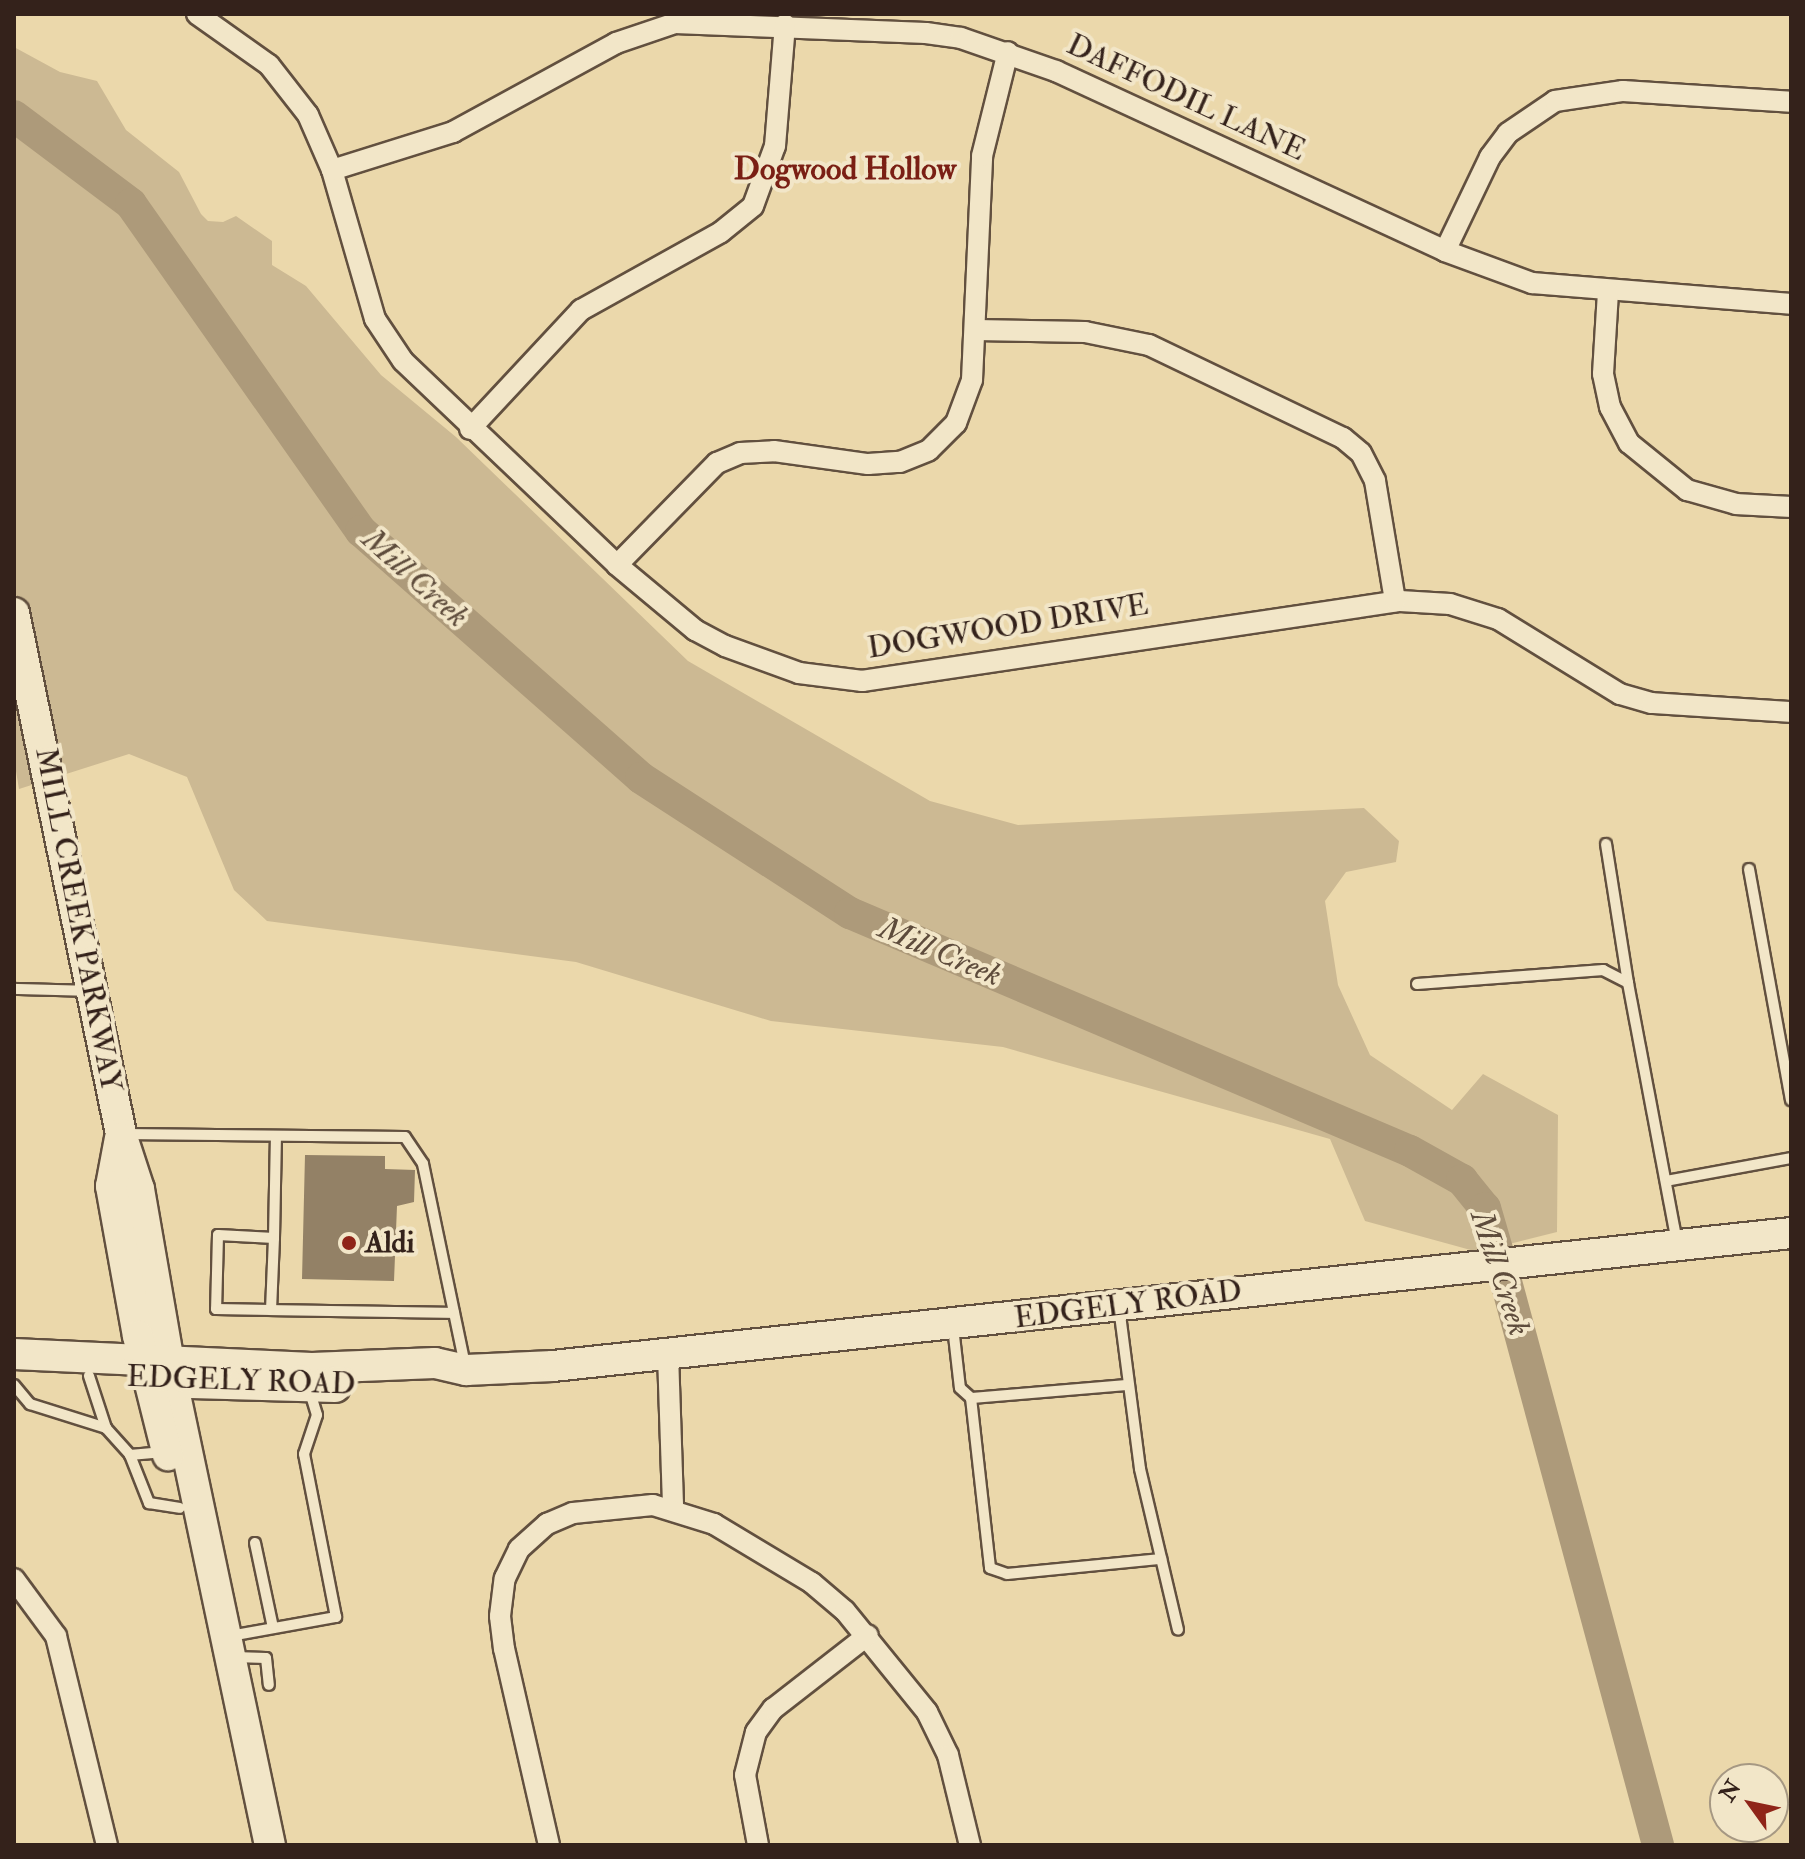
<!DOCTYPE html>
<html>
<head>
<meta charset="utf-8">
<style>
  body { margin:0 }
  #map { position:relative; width:1805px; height:1859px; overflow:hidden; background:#ebd8ab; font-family:"IM FELL Double Pica",serif }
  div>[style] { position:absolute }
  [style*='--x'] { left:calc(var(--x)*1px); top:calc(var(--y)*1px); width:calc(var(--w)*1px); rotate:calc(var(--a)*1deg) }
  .green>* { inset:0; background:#ccb993 }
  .river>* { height:32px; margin:-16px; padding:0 16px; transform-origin:16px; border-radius:16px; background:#ad9a7a }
  .building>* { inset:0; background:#938166 }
  .roads { filter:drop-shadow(2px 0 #62503f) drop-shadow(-2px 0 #62503f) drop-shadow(0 2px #62503f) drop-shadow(0 -2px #62503f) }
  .service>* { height:10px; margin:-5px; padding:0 5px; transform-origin:5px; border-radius:5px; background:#f2e6c8 }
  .minor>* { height:20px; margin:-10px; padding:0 10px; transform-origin:10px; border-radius:10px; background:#f2e6c8 }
  .secondary>* { height:30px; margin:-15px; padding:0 15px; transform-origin:15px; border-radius:15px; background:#f2e6c8 }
  .dots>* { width:22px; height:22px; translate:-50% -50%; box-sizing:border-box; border:4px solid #f2e6c8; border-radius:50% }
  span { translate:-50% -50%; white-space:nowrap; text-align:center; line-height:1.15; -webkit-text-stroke:8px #f2e6c8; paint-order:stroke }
  .street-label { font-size:30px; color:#34221b }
  .poi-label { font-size:30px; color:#34221b; font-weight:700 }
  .left { translate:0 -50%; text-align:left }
  .neighbourhood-label { font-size:32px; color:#7a1f14; font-weight:700 }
  .water-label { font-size:32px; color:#5e4c3c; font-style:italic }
  .frame { position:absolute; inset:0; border:16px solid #34221b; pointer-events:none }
  .north { position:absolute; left:1709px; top:1763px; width:80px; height:80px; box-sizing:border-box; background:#f2e6c8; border:2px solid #a69883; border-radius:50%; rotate:303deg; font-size:22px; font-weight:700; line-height:32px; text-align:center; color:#34221b }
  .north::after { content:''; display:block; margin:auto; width:28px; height:36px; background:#8f2418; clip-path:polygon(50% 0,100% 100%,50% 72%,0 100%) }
</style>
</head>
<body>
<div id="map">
  <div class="green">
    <div style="clip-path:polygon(14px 47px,60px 72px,97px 81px,126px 130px,179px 172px,201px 214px,208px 221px,223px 222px,236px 216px,272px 241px,272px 265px,306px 286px,381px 375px,456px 437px,688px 661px,930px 801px,1018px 825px,1364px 808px,1399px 841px,1396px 862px,1346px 872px,1325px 901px,1338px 985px,1370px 1055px,1452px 1110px,1483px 1074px,1558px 1115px,1557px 1232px,1478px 1252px,1365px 1221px,1330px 1139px,1003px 1047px,771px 1021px,576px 962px,267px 921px,234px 890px,187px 777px,129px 754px,19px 789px,14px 759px)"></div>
  </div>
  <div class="river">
    <div style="--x:14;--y:116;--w:146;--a:36.9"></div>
    <div style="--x:131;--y:204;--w:400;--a:54.9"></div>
    <div style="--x:361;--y:531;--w:373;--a:41.4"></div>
    <div style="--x:641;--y:778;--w:249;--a:32.9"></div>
    <div style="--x:850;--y:913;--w:608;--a:23.03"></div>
    <div style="--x:1410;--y:1151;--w:60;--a:29.1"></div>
    <div style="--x:1462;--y:1180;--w:36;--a:51"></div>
    <div style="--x:1485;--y:1208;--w:57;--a:73.8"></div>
    <div style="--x:1501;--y:1263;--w:603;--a:74.9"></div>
  </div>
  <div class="building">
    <div style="clip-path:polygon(305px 1155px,385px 1156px,385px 1169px,415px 1170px,414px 1202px,397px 1206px,394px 1281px,302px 1279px)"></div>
  </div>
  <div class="roads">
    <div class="service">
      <div style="--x:1606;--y:844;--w:141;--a:81"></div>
      <div style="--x:1749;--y:869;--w:235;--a:79.7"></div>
      <div style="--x:1417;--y:984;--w:187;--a:-4.3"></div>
      <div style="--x:1603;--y:970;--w:28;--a:27"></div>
      <div style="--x:1628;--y:983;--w:264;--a:79.3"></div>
      <div style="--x:14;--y:989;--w:74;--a:1.5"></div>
      <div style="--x:123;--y:1134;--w:282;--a:0.6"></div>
      <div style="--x:405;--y:1137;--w:32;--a:56"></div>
      <div style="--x:423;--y:1164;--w:205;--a:78.2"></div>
      <div style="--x:1666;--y:1181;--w:127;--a:-10.4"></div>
      <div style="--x:274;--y:1238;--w:102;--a:-88.9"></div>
      <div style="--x:1119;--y:1307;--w:163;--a:82.6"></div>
      <div style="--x:1140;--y:1469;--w:165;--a:76.7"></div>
      <div style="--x:271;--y:1310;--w:72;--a:-87.6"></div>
      <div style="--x:274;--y:1238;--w:56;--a:-176.9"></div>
      <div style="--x:218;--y:1235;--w:74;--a:91.5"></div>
      <div style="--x:216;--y:1309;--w:55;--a:1"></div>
      <div style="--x:271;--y:1310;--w:183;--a:0.9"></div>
      <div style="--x:953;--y:1327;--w:61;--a:83.5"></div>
      <div style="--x:960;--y:1388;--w:15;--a:42"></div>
      <div style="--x:971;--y:1398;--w:171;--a:83.6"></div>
      <div style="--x:990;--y:1568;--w:18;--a:19"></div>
      <div style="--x:1007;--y:1574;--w:155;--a:-5.6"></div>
      <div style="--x:14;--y:1385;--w:25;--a:50"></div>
      <div style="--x:30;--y:1404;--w:80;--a:17.5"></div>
      <div style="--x:106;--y:1428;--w:55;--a:-108.1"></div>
      <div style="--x:971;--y:1398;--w:157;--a:-4.8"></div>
      <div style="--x:106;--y:1428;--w:36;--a:48"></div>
      <div style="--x:130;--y:1455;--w:52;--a:68.4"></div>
      <div style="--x:149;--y:1503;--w:31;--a:9"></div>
      <div style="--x:130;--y:1455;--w:34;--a:-5"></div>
      <div style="--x:255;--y:1543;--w:87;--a:78"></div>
      <div style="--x:230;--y:1636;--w:108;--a:-10.2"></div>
      <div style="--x:336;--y:1617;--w:166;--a:-101.1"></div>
      <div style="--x:304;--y:1454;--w:41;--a:-71.6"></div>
      <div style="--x:317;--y:1415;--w:24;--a:-107"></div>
      <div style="--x:234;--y:1657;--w:32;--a:2"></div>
      <div style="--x:266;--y:1658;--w:27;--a:84"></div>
    </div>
    <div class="minor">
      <div style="--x:197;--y:14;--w:88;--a:35.3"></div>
      <div style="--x:269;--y:65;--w:63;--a:52"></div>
      <div style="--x:308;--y:115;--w:60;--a:66.4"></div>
      <div style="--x:332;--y:170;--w:155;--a:73.9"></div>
      <div style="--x:375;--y:319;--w:50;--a:56.3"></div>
      <div style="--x:403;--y:361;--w:296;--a:43.6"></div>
      <div style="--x:617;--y:565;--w:102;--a:39.8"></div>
      <div style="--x:695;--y:630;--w:34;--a:28"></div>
      <div style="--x:725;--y:646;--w:79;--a:20"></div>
      <div style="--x:799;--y:673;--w:64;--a:7.2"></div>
      <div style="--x:862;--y:681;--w:544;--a:-8.46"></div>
      <div style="--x:1400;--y:601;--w:50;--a:3.4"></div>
      <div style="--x:1450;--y:604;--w:50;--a:17.4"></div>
      <div style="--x:1498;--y:619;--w:143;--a:31.6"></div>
      <div style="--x:1620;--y:694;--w:33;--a:16"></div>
      <div style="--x:1652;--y:703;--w:139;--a:3.7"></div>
      <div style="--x:332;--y:170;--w:127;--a:-17.4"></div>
      <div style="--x:453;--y:132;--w:186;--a:-28.6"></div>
      <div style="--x:616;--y:43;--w:62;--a:-18.7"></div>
      <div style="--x:675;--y:23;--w:251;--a:2.3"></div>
      <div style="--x:926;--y:33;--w:35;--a:8"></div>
      <div style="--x:961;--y:38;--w:101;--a:19.2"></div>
      <div style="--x:1056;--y:71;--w:429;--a:24.8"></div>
      <div style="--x:1445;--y:251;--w:93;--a:20.2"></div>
      <div style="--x:1532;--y:283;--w:260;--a:4.6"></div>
      <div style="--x:1445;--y:251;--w:104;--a:-64.4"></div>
      <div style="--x:1490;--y:157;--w:30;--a:-53"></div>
      <div style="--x:1508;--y:133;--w:57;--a:-34.2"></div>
      <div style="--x:1555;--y:101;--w:69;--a:-8.4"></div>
      <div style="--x:1623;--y:91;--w:168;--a:3.7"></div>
      <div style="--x:1608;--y:292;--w:82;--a:93.5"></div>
      <div style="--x:1603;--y:374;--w:34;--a:78"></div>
      <div style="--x:1610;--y:407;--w:41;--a:62.2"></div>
      <div style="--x:1629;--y:443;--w:75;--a:39"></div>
      <div style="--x:1687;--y:490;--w:51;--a:15.9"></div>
      <div style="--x:1736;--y:504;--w:55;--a:3.1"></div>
      <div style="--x:976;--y:330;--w:109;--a:1.1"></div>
      <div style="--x:1085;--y:332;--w:65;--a:11.5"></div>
      <div style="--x:1149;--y:345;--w:215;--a:25.6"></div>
      <div style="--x:1343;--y:438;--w:23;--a:40"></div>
      <div style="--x:1361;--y:453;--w:31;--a:63"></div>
      <div style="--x:1375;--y:481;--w:122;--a:80.5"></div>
      <div style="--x:470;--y:429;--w:163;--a:-47"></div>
      <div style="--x:581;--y:310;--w:160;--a:-29.1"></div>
      <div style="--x:721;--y:232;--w:41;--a:-39.1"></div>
      <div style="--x:753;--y:206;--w:64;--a:-69.9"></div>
      <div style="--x:775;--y:146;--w:122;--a:-85.3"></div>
      <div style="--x:617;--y:565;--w:143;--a:-45.6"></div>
      <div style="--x:717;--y:463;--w:25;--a:-23"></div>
      <div style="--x:740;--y:453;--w:34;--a:-3"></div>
      <div style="--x:774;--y:451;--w:95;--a:7.9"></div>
      <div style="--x:868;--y:464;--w:32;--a:-4"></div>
      <div style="--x:900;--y:462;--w:31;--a:-22"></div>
      <div style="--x:929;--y:450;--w:38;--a:-45"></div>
      <div style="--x:956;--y:423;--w:46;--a:-69.6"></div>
      <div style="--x:972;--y:380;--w:224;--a:-87.4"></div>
      <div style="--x:982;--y:156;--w:107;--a:-76"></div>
      <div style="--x:668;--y:1354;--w:153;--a:88.1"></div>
      <div style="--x:14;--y:1579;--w:71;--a:53.6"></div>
      <div style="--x:56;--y:1636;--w:215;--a:76.3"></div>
      <div style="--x:549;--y:1845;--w:201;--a:-102.9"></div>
      <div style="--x:504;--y:1649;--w:33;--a:-97"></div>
      <div style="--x:500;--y:1616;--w:38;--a:-83"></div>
      <div style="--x:505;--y:1578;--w:32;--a:-64"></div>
      <div style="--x:519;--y:1549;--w:38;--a:-42"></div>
      <div style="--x:547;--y:1524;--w:28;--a:-23"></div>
      <div style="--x:573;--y:1513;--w:80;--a:-5.7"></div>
      <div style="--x:653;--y:1505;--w:64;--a:17.3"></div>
      <div style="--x:714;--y:1524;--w:114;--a:31"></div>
      <div style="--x:812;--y:1583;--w:43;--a:40.3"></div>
      <div style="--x:845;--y:1611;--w:130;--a:50.9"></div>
      <div style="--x:927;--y:1712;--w:48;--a:64"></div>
      <div style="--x:948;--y:1755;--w:93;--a:76.3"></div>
      <div style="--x:758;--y:1845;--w:71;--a:-100.5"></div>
      <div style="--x:745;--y:1775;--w:44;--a:-75.7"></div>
      <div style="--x:756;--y:1732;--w:29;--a:-54"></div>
      <div style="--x:773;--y:1709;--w:120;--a:-37.9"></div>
    </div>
    <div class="secondary">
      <div style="--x:14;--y:613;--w:532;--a:78.39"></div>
      <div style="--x:121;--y:1134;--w:58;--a:71.9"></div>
      <div style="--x:139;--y:1189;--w:199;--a:80.2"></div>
      <div style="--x:173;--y:1385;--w:470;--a:78.1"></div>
      <div style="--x:120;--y:1138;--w:49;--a:100.6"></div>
      <div style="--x:111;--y:1186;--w:152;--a:79.8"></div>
      <div style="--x:138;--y:1336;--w:123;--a:75.9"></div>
      <div style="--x:14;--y:1354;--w:298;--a:2.7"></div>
      <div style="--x:312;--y:1368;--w:123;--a:-2.3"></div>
      <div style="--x:435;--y:1363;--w:32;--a:13"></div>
      <div style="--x:466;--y:1370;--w:87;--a:-2.6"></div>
      <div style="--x:553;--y:1366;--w:1245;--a:-6.13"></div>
      <div style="--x:155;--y:1382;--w:180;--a:1.6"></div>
    </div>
  </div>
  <div class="dots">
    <div style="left:349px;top:1243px;background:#8f2418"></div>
  </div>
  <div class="street-label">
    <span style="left:1186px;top:98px;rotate:25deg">DAFFODIL LANE</span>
    <span style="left:1008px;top:627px;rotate:-9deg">DOGWOOD DRIVE</span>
    <span style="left:78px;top:920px;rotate:79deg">MILL CREEK PARKWAY</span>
    <span style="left:1128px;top:1305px;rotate:-7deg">EDGELY ROAD</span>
    <span style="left:241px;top:1381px;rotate:2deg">EDGELY ROAD</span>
  </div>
  <div class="poi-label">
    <span class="left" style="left:365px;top:1243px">Aldi</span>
  </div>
  <div class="neighbourhood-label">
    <span style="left:845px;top:169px">Dogwood Hollow</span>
  </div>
  <div class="water-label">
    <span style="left:415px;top:578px;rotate:42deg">Mill Creek</span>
    <span style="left:940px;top:952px;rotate:23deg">Mill Creek</span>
    <span style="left:1500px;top:1273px;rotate:72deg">Mill Creek</span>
  </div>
  <div class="frame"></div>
  <div class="north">N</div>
</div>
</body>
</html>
